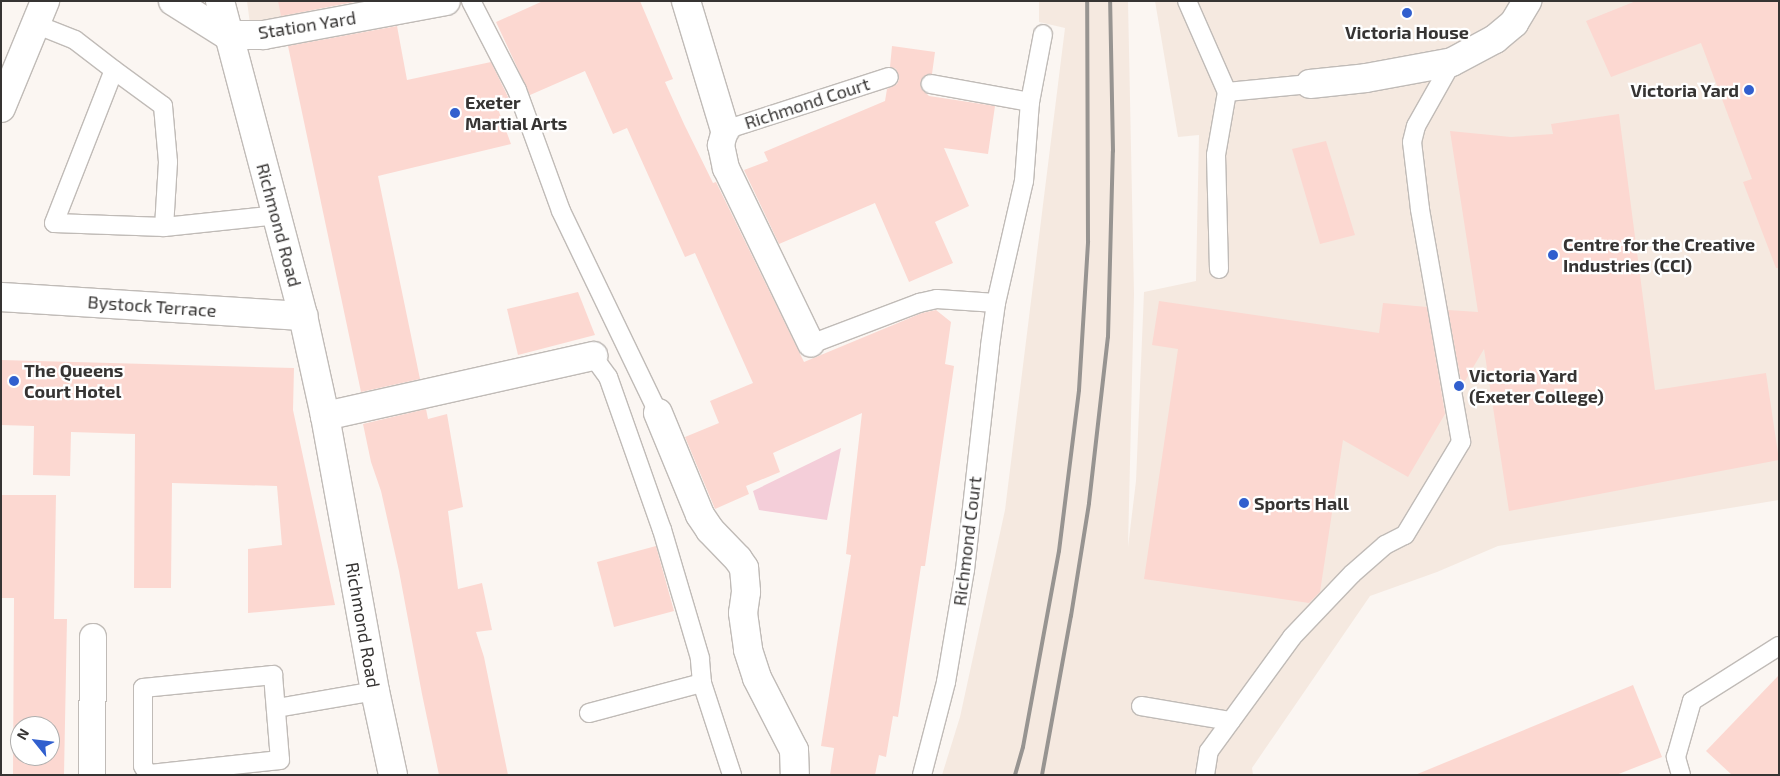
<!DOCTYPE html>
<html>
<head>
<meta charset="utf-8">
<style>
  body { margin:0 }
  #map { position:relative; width:1780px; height:776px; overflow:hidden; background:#fbf6f2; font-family:"Exo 2",sans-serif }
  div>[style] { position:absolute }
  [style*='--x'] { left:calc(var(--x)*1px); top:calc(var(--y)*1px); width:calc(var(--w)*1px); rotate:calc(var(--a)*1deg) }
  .built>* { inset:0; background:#f5e9e0 }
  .green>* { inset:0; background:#f4ced9 }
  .building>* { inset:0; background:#fcd8d1 }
  .roads { filter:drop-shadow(1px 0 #c0bbb7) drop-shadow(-1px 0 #c0bbb7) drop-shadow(0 1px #c0bbb7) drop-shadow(0 -1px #c0bbb7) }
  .service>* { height:18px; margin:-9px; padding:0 9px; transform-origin:9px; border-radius:9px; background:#fff }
  .pedestrian>* { height:26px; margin:-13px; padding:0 13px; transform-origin:13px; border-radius:13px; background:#fff }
  .minor>* { height:28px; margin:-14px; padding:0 14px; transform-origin:14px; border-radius:14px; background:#fff }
  .rail>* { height:4px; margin:-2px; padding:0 2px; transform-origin:2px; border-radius:2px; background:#979491 }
  .dots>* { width:14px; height:14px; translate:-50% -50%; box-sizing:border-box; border:2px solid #fff; border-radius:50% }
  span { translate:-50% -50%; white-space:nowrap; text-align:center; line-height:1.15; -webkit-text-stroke:4.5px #fff; paint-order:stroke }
  .street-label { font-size:18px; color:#363433 }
  .poi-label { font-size:18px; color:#363433; font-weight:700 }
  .right { translate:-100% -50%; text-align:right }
  .left { translate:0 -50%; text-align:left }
  .frame { position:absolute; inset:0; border:2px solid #363433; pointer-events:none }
  .north { position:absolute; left:10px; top:716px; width:50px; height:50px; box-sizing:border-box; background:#fff; border:1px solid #afaead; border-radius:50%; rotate:299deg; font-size:14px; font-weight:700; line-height:20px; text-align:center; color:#363433 }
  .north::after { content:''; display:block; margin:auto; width:18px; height:22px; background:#315fce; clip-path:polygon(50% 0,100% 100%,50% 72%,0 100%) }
</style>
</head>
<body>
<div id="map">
  <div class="built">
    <div style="clip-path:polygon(247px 1px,353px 1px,250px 24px)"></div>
    <div style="clip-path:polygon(1039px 1px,1128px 1px,1134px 294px,1128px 547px,1136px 481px,1144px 292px,1196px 281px,1199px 135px,1178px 137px,1155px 1px,1779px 1px,1779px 500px,1498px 546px,1437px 572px,1370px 596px,1252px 768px,1253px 775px,942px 775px,960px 717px,1005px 510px,1065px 28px,1039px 22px)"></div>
  </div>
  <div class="green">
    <div style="clip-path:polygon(841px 448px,827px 520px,759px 510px,753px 491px)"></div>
  </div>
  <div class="building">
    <div style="clip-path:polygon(278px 1px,360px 1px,281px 16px)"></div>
    <div style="clip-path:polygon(543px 1px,640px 1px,673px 79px,665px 82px,684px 124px,713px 183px,716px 182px,804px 362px,922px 313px,936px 310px,951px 322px,945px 364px,954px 366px,925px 566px,921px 566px,898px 717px,893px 716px,886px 757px,879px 755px,875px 775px,830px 775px,834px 748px,821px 746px,851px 555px,846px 554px,862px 413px,773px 453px,780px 472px,746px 486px,749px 494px,715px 509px,685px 437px,719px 423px,710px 401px,753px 383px,695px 253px,685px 257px,627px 128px,613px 134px,585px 71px,530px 95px,496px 22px)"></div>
    <div style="clip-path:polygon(1636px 1px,1779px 1px,1779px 268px,1776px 268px,1743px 182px,1752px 179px,1701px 43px,1611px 77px,1586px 21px)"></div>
    <div style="clip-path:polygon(397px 26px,407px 80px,491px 62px,511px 103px,498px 109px,511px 144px,378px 176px,420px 379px,361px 392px,288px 46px)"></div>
    <div style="clip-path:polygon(892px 46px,935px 52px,932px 74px,923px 77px,921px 83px,921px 88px,929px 96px,995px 106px,988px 154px,944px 148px,969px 206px,935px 222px,953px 263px,909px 282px,875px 203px,779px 244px,744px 170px,768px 161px,764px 152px,885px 101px,887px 89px,897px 84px,899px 79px,896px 69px,890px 67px)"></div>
    <div style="clip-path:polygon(1619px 114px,1655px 390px,1766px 373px,1779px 460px,1509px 511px,1484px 349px,1462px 386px,1448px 310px,1478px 312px,1450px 131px,1511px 137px,1553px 134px,1551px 124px)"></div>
    <div style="clip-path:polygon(1326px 141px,1355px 235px,1320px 244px,1292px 149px)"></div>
    <div style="clip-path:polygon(578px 292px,595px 335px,518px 355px,507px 309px)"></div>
    <div style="clip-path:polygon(1159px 301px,1379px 333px,1383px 303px,1427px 307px,1445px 414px,1408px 477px,1343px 440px,1320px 592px,1309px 603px,1144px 579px,1178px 349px,1152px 345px)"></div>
    <div style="clip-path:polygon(1px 360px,294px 368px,293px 410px,335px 605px,248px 613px,248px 549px,282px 545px,277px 486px,172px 483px,171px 588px,134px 588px,135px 434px,71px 432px,70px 476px,33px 475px,34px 426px,1px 425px)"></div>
    <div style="clip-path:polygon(426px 409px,428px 419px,447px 414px,463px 507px,448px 511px,458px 589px,482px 583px,492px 630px,476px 632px,484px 657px,508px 775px,439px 775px,422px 694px,399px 571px,381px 491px,371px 462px,363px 424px)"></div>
    <div style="clip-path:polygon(evenodd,1px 495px,56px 495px,54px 619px,67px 619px,64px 775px,13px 775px,14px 598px,1px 598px,1px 495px,20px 726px,50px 726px,50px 756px,20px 756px,20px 726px)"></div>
    <div style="clip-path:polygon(656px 546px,674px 611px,614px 627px,597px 562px)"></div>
    <div style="clip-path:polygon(1779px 675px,1779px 775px,1732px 775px,1706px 751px)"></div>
    <div style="clip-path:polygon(1633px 685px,1662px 757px,1616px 775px,1415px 775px)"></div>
  </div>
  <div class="roads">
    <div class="service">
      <div style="--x:471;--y:1;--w:100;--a:62.7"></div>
      <div style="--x:517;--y:90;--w:129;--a:70"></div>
      <div style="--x:561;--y:211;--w:224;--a:64.3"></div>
      <div style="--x:1187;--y:1;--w:99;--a:66.3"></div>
      <div style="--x:1227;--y:92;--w:64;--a:99.9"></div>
      <div style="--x:1216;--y:155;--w:114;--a:88.5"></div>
      <div style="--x:35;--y:24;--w:43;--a:21.8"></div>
      <div style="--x:75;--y:40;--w:49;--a:37.6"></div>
      <div style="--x:114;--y:70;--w:61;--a:36.3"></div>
      <div style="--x:163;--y:106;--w:56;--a:84.9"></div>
      <div style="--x:168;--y:162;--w:65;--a:93.5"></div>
      <div style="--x:164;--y:227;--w:110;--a:-177.9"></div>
      <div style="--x:54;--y:223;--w:164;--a:-68.6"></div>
      <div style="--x:1227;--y:92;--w:83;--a:-5.5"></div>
      <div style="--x:1030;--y:102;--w:69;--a:-79.2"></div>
      <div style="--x:725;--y:130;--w:172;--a:-17.9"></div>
      <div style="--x:164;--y:227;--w:115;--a:-6"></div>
      <div style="--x:811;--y:344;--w:116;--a:-20.8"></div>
      <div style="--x:919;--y:303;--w:18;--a:-13"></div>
      <div style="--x:937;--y:299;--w:59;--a:3.9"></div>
      <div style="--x:273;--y:675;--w:85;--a:85.3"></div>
      <div style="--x:280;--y:760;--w:133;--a:173.9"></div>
      <div style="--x:148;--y:774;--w:9;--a:-122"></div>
      <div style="--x:143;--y:766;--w:78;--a:-90"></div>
      <div style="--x:143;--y:688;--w:131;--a:-5.7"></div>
      <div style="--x:702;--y:683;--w:97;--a:71.9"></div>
      <div style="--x:1141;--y:706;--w:91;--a:9.5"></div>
      <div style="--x:277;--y:708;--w:99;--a:-9.8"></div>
      <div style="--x:589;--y:713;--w:117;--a:-14.9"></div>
      <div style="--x:702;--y:683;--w:25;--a:-95"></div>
      <div style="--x:700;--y:658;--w:134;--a:-106.5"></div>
      <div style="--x:662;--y:530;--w:162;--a:-109.4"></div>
      <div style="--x:608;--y:377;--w:26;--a:-126"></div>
      <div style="--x:922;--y:775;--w:96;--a:-75.5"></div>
      <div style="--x:946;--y:682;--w:114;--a:-80.4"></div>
      <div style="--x:965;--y:570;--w:225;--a:-83.6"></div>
      <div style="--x:990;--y:346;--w:43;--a:-82.1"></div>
      <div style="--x:996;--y:303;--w:125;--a:-77.1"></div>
      <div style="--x:1024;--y:181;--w:79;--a:-85.7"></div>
      <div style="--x:1030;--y:102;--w:101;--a:-169.7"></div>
      <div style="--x:1205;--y:775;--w:24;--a:-81"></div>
      <div style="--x:1209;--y:751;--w:141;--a:-53.9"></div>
      <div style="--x:1292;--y:637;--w:87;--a:-46.4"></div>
      <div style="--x:1352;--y:574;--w:44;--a:-41.3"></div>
      <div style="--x:1385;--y:545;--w:22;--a:-27"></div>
      <div style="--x:1405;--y:535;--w:109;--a:-58.9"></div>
      <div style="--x:1461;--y:442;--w:237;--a:-100"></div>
      <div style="--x:1420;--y:209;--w:67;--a:-96.8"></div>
      <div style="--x:1412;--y:142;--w:16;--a:-76"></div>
      <div style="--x:1416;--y:126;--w:73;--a:-60.6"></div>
      <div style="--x:1681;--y:775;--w:19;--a:-106"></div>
      <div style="--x:1676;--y:757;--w:58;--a:-74.1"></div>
      <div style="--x:1692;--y:701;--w:103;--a:-32.3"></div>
    </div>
    <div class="pedestrian">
      <div style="--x:725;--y:130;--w:16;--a:105"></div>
      <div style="--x:721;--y:145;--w:24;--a:78"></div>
      <div style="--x:726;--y:168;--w:195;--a:64.2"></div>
      <div style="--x:92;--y:775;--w:138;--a:-89.6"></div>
    </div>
    <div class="minor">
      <div style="--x:173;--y:1;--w:64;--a:32.2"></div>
      <div style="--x:220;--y:1;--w:326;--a:75.2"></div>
      <div style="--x:303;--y:316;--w:102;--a:77.6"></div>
      <div style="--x:325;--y:416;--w:280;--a:79.7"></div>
      <div style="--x:375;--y:691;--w:86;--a:77.9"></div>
      <div style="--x:686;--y:1;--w:135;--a:73.2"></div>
      <div style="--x:227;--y:35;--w:37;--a:0"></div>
      <div style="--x:264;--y:35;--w:185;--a:-10.6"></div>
      <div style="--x:1310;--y:84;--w:56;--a:-6.1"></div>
      <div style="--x:1366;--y:78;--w:87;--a:-10.5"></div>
      <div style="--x:1452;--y:62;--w:49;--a:-28.1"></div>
      <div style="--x:1495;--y:39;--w:25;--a:-40"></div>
      <div style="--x:1514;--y:23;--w:26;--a:-59"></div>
      <div style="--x:1;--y:108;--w:116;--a:-67.6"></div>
      <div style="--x:1;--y:297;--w:303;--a:3.6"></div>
      <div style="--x:658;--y:413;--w:110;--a:67.6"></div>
      <div style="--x:700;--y:515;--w:18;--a:56"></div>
      <div style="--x:710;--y:530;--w:40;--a:46"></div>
      <div style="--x:738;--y:559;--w:11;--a:56"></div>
      <div style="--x:744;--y:568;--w:24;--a:85"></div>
      <div style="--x:746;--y:592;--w:21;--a:98"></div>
      <div style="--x:743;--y:613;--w:37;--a:82"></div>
      <div style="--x:748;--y:650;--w:29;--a:72"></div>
      <div style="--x:757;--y:678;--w:81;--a:62.8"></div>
      <div style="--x:794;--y:750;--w:25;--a:88"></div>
      <div style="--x:325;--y:416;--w:275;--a:-12.6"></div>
    </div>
  </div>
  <div class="rail">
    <div style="--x:1015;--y:775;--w:29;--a:-74"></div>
    <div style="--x:1023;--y:747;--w:199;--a:-79.6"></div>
    <div style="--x:1059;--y:551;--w:162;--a:-82.9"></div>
    <div style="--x:1079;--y:390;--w:149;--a:-86.5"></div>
    <div style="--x:1088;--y:241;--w:240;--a:-90.2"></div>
    <div style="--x:1042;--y:775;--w:162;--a:-79.7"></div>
    <div style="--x:1071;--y:616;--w:114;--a:-80.9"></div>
    <div style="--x:1089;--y:503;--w:167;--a:-83.5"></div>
    <div style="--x:1108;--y:337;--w:186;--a:-88.5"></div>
    <div style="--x:1113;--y:151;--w:150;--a:-91.1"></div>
  </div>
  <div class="dots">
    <div style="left:1407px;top:13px;background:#315fce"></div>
    <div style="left:1749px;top:90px;background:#315fce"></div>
    <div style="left:455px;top:113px;background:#315fce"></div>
    <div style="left:1553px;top:255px;background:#315fce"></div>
    <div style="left:14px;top:381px;background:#315fce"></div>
    <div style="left:1459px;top:386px;background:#315fce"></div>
    <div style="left:1244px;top:503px;background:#315fce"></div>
  </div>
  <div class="street-label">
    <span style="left:307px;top:25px;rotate:-9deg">Station Yard</span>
    <span style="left:807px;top:103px;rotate:-18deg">Richmond Court</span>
    <span style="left:279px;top:225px;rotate:75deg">Richmond Road</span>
    <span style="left:152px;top:306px;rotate:4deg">Bystock Terrace</span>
    <span style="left:967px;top:541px;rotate:-83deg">Richmond Court</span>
    <span style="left:363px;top:625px;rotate:80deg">Richmond Road</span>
  </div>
  <div class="poi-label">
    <span style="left:1407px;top:32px">Victoria House</span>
    <span class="right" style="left:1739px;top:90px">Victoria Yard</span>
    <span class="left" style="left:465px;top:113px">Exeter<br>Martial Arts</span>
    <span class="left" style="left:1563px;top:255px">Centre for the Creative<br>Industries (CCI)</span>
    <span class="left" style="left:24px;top:381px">The Queens<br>Court Hotel</span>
    <span class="left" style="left:1469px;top:386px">Victoria Yard<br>(Exeter College)</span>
    <span class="left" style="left:1254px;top:503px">Sports Hall</span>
  </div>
  <div class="frame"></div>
  <div class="north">N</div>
</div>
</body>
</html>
